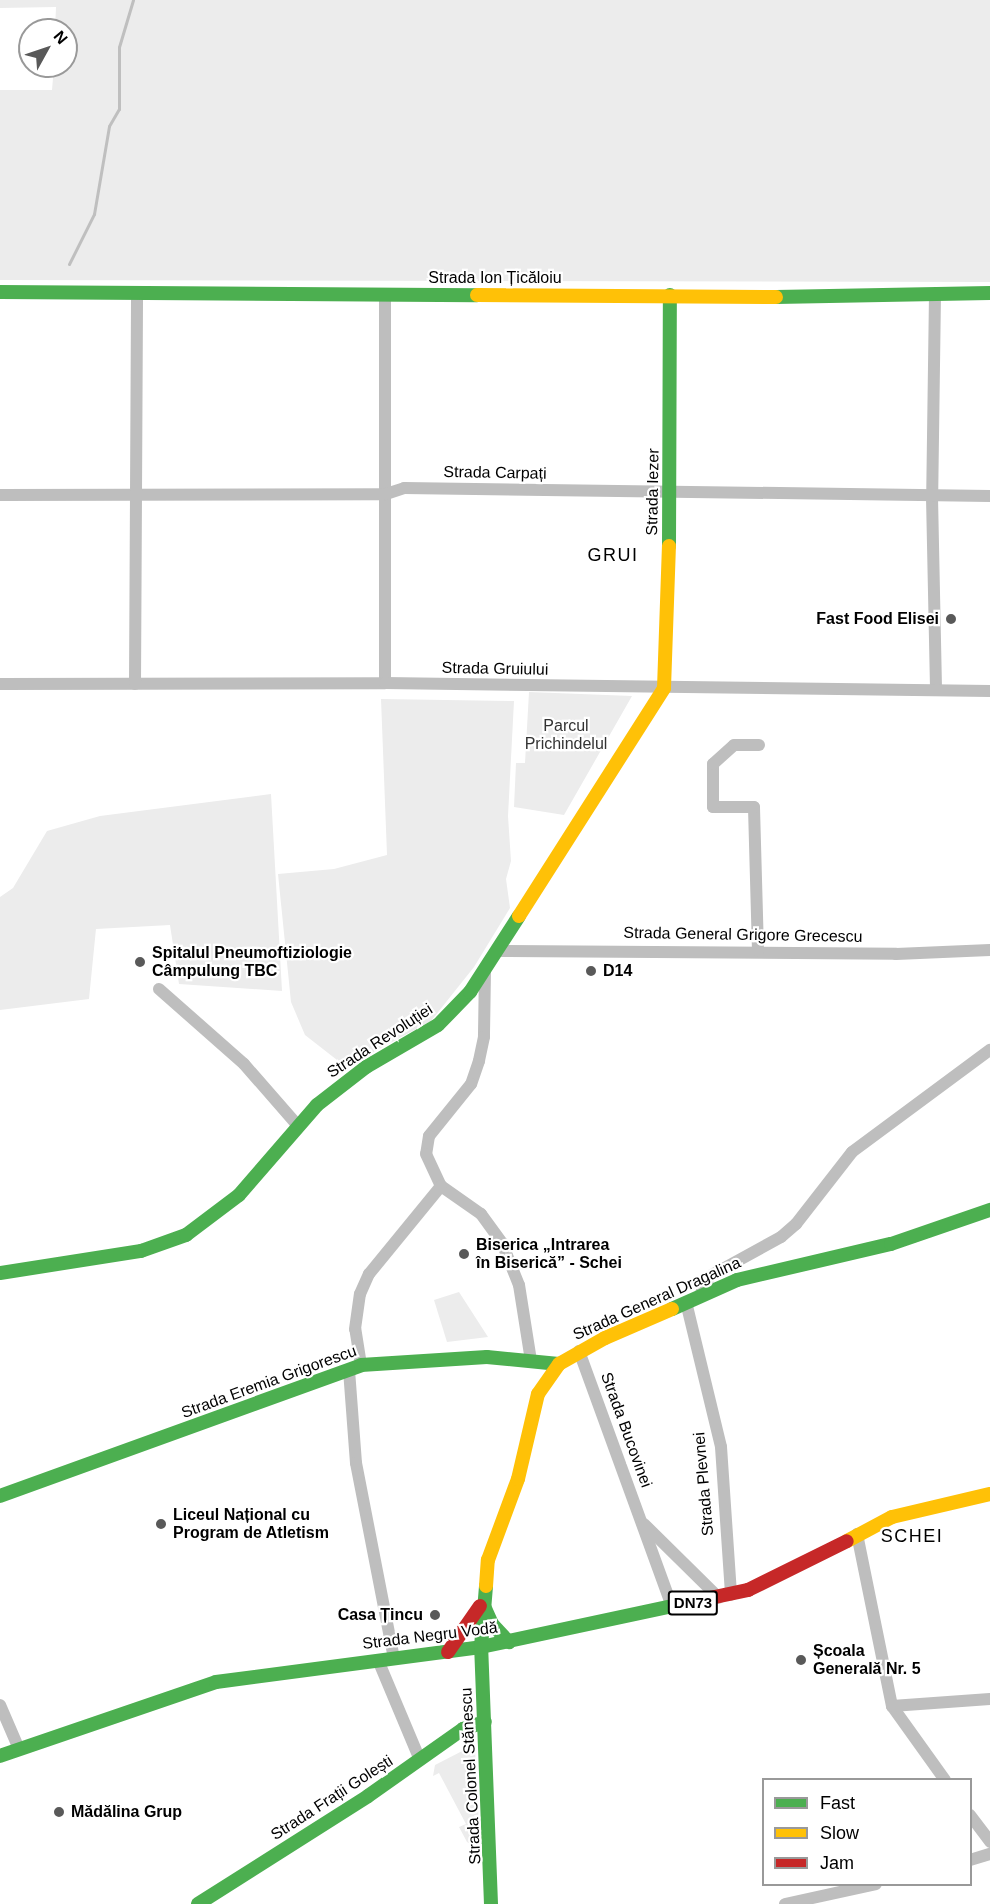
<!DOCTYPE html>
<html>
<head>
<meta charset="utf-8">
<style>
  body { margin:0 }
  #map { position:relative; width:990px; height:1904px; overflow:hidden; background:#fff; font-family:Helvetica,sans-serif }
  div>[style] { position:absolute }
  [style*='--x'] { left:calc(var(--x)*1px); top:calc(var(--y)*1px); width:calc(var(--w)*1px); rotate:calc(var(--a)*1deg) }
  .green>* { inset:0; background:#ececec }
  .stream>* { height:3px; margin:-1.5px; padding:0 1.5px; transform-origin:1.5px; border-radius:1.5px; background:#bfbfbf }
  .street>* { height:12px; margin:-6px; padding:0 6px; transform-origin:6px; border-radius:6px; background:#bebebe }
  .fast>* { height:14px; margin:-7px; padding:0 7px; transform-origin:7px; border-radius:7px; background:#4caf50 }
  .slow>* { height:14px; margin:-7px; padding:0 7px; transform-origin:7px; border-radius:7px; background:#ffc107 }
  .jam>* { height:14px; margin:-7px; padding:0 7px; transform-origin:7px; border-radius:7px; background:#c62828 }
  .dots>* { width:16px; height:16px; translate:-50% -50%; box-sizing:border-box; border:3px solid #fff; border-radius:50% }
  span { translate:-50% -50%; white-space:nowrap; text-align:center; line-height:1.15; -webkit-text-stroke:4.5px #fff; paint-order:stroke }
  .shield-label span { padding:2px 4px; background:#fff; border:2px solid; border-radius:4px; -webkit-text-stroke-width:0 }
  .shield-label { font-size:15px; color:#000; font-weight:700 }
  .street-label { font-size:16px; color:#000 }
  .poi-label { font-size:16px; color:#000; font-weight:700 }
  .right { translate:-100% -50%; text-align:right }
  .left { translate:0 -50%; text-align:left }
  .park-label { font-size:16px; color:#333 }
  .neighbourhood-label { font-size:18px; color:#000; letter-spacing:1.5px }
  .legend { position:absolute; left:762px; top:1778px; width:210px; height:108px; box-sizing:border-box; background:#fff; border:2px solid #999; margin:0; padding:8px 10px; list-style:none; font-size:18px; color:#000 }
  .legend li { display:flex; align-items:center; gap:12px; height:30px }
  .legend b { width:30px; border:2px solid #999 }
  .north { position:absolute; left:18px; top:18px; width:60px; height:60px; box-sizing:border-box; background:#fff; border:2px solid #999; border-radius:50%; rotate:50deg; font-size:16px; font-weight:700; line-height:24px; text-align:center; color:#000 }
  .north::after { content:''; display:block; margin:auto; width:21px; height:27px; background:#595959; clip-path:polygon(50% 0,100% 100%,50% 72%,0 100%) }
</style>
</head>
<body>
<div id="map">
  <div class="green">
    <div style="clip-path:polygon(0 0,990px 0,990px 282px,0 280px,0 90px,52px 90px,54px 66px,66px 66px,66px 30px,55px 30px,56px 7px,0 8px)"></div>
    <div style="clip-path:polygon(529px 692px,632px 696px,564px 815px,514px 807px,516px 763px,525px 763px)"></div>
    <div style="clip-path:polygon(381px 699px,514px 701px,508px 816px,511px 861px,506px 879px,510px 908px,474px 967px,431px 1021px,346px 1067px,305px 1035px,291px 1002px,278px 874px,334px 869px,387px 855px)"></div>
    <div style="clip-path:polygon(271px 794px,282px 991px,179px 984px,170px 925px,96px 929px,89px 999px,0 1010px,0 897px,13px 888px,47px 831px,100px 816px)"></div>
    <div style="clip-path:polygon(459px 1292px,488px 1337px,447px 1342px,434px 1300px)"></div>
    <div style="clip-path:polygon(470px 1747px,475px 1749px,481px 1863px,476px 1847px,467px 1842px,459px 1827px,466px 1824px,439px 1773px,433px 1776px,435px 1765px)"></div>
  </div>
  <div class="stream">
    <div style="--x:69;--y:264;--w:56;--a:-63.4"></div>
    <div style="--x:94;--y:214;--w:89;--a:-80.3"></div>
    <div style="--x:109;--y:126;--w:20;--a:-60"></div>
    <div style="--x:119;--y:109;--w:62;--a:-90"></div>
    <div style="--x:119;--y:47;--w:49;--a:-73.4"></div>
  </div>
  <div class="street">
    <div style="--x:385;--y:294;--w:389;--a:90"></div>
    <div style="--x:935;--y:294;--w:203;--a:90.8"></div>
    <div style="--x:932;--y:497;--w:193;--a:88.8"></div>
    <div style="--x:0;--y:495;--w:386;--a:-0.1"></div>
    <div style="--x:386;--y:494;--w:19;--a:-18"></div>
    <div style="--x:404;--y:488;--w:586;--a:0.78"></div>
    <div style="--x:0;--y:684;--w:385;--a:-0.1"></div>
    <div style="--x:385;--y:683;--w:605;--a:0.76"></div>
    <div style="--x:135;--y:684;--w:392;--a:-89.7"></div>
    <div style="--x:496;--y:951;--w:400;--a:0.4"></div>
    <div style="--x:896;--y:954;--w:94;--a:-2.4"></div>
    <div style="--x:758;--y:951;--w:144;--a:-91.6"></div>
    <div style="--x:754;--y:807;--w:41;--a:180"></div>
    <div style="--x:713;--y:807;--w:43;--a:-90"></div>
    <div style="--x:713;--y:764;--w:28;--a:-42"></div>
    <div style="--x:734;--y:745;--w:25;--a:0"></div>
    <div style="--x:485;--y:970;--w:67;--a:90.9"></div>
    <div style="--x:484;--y:1037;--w:25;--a:102"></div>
    <div style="--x:479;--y:1061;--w:24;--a:109"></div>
    <div style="--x:471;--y:1084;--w:67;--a:128.9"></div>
    <div style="--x:429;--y:1136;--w:18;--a:99"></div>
    <div style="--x:426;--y:1154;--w:35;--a:65"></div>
    <div style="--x:441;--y:1186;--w:49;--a:35"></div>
    <div style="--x:481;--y:1214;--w:36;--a:54"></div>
    <div style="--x:502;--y:1243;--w:45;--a:68"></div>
    <div style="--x:519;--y:1285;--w:77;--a:81"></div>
    <div style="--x:159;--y:989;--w:113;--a:41.4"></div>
    <div style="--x:244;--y:1064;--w:82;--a:48.9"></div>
    <div style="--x:700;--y:1295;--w:21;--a:-62"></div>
    <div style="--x:710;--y:1276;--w:81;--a:-28.8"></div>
    <div style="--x:781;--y:1237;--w:20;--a:-41"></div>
    <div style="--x:796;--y:1224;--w:91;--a:-52.1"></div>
    <div style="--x:852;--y:1152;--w:172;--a:-36.5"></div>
    <div style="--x:686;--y:1302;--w:149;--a:76.4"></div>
    <div style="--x:721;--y:1447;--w:148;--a:86.1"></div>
    <div style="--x:579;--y:1351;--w:272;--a:70"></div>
    <div style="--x:361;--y:1365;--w:36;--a:-99"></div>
    <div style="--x:355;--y:1329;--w:35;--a:-82"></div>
    <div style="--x:360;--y:1294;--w:22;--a:-66"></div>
    <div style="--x:369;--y:1274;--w:114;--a:-50.7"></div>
    <div style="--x:349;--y:1370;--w:93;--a:85.7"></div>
    <div style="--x:356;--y:1463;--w:199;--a:79"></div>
    <div style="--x:644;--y:1524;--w:105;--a:44.6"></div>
    <div style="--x:857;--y:1534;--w:176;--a:78.5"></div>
    <div style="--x:892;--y:1706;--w:91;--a:54.4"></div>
    <div style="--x:378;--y:1660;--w:108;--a:67.2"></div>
    <div style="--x:0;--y:1705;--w:48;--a:66.6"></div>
    <div style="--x:892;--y:1706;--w:98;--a:-4.1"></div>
    <div style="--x:970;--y:1815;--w:34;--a:53"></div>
    <div style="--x:970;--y:1860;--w:21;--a:-17"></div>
    <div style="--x:785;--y:1904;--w:93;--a:-12.4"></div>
  </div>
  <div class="fast">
    <div style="--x:0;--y:292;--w:477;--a:0.4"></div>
    <div style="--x:776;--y:297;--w:214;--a:-1.1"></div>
    <div style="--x:669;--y:546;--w:251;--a:-89.8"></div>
    <div style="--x:0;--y:1273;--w:143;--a:-8.9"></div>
    <div style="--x:141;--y:1251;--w:48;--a:-19.6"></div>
    <div style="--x:186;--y:1235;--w:66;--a:-37"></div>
    <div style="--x:239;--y:1195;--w:119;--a:-49.1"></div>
    <div style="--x:317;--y:1105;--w:62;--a:-37.8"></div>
    <div style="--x:366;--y:1067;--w:83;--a:-30.3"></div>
    <div style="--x:438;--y:1025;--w:46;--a:-45.9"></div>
    <div style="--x:470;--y:992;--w:90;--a:-57.2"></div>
    <div style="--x:672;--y:1309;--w:71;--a:-24"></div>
    <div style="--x:737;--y:1280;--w:158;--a:-13.2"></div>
    <div style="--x:891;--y:1244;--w:105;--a:-19"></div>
    <div style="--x:0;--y:1496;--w:384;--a:-19.9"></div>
    <div style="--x:361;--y:1365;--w:126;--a:-3.6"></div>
    <div style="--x:487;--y:1357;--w:72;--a:5.6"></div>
    <div style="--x:484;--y:1606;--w:20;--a:66"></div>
    <div style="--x:492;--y:1624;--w:25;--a:47"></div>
    <div style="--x:0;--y:1756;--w:228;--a:-18.9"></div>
    <div style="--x:216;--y:1682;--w:267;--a:-7.5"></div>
    <div style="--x:481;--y:1647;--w:61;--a:-85.3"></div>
    <div style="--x:198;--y:1904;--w:201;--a:-32.4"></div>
    <div style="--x:368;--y:1796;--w:116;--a:-35.2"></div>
    <div style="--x:463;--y:1729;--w:23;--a:-18"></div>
    <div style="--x:491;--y:1904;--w:257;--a:-92.2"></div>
    <div style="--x:481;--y:1647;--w:200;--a:-12.1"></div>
  </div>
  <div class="slow">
    <div style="--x:477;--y:295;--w:299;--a:0.4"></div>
    <div style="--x:519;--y:916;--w:270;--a:-57.5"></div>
    <div style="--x:664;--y:688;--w:142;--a:-88"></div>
    <div style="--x:847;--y:1541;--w:51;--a:-28.1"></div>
    <div style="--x:892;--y:1517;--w:101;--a:-13.2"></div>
    <div style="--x:486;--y:1586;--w:26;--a:-86"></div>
    <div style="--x:488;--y:1560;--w:86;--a:-69.7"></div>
    <div style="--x:518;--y:1479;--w:87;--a:-76.8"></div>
    <div style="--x:538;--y:1394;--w:37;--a:-55"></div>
    <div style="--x:559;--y:1364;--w:53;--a:-29.5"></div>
    <div style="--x:605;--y:1338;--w:73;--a:-23.4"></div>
  </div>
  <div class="jam">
    <div style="--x:677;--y:1605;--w:73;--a:-11.9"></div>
    <div style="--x:748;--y:1590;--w:110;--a:-26.3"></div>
    <div style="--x:448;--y:1652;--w:56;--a:-55.2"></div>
  </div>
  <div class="dots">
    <div style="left:951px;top:619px;background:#595959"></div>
    <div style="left:140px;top:962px;background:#595959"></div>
    <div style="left:591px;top:971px;background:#595959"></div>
    <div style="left:464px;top:1254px;background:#595959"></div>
    <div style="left:161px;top:1524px;background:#595959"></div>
    <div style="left:435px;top:1615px;background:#595959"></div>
    <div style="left:801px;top:1660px;background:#595959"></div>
    <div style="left:59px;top:1812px;background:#595959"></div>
  </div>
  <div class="shield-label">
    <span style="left:693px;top:1603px">DN73</span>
  </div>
  <div class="street-label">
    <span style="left:495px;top:278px">Strada Ion Țicăloiu</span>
    <span style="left:495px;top:473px;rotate:1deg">Strada Carpați</span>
    <span style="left:653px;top:492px;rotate:-89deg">Strada Iezer</span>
    <span style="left:495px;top:669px;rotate:1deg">Strada Gruiului</span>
    <span style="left:743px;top:935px;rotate:1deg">Strada General Grigore Grecescu</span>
    <span style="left:380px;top:1041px;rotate:-33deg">Strada Revoluției</span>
    <span style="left:657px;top:1299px;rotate:-24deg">Strada General Dragalina</span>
    <span style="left:269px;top:1382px;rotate:-20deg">Strada Eremia Grigorescu</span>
    <span style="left:626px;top:1430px;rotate:70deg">Strada Bucovinei</span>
    <span style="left:704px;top:1484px;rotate:-95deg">Strada Plevnei</span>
    <span style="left:430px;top:1636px;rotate:-7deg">Strada Negru Vodă</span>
    <span style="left:471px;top:1776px;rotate:-93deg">Strada Colonel Stănescu</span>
    <span style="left:332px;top:1798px;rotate:-33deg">Strada Frații Golești</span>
  </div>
  <div class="poi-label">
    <span class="right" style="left:939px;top:619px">Fast Food Elisei</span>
    <span class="left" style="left:152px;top:962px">Spitalul Pneumoftiziologie<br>Câmpulung TBC</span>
    <span class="left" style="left:603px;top:971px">D14</span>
    <span class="left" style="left:476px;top:1254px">Biserica „Intrarea<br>în Biserică” - Schei</span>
    <span class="left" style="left:173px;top:1524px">Liceul Național cu<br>Program de Atletism</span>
    <span class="right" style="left:423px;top:1615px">Casa Țincu</span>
    <span class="left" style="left:813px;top:1660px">Școala<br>Generală Nr. 5</span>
    <span class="left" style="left:71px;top:1812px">Mădălina Grup</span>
  </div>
  <div class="park-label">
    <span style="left:566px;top:735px">Parcul<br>Prichindelul</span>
  </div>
  <div class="neighbourhood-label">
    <span style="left:613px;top:555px">GRUI</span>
    <span style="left:912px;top:1536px">SCHEI</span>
  </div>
  <ul class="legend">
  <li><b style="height:8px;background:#4caf50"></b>Fast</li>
  <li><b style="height:8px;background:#ffc107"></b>Slow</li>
  <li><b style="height:8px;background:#c62828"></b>Jam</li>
  </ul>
  <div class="north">N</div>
</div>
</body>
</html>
